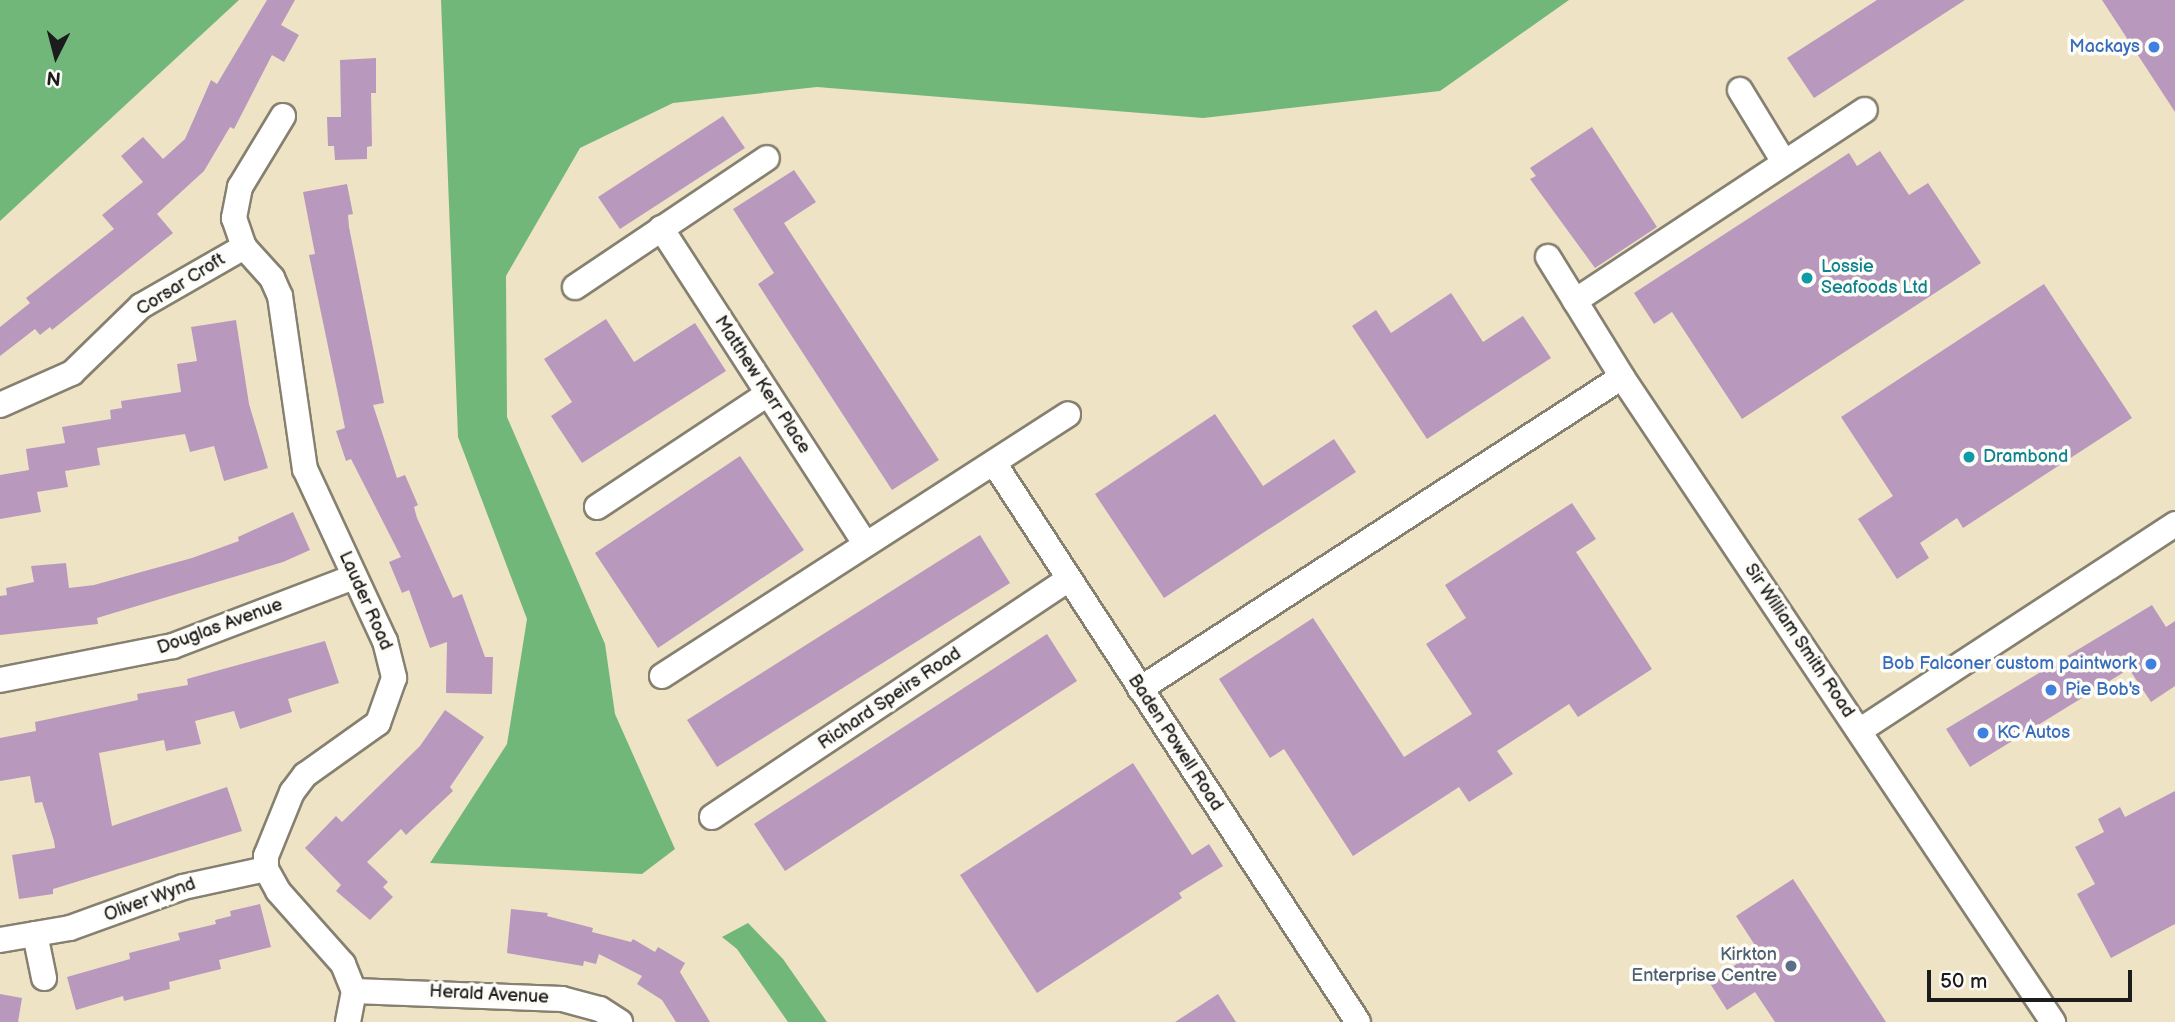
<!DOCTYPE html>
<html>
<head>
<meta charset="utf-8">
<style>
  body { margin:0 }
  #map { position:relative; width:2175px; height:1022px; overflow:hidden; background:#efe3c5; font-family:"Balsamiq Sans",sans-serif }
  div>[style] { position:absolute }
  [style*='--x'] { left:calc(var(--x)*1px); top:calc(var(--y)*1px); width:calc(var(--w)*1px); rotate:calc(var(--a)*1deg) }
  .forest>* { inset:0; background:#72b77a }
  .building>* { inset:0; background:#b899bd }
  .roads { filter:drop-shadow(2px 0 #868070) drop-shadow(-2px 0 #868070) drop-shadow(0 2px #868070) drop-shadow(0 -2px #868070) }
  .minor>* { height:24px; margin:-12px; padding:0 12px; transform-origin:12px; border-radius:12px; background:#fff }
  .dots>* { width:19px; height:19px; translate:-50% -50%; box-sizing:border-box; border:4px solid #fdfcf7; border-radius:50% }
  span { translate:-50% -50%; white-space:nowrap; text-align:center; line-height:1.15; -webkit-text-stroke:7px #fdfcf7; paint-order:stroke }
  .shop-label { font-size:18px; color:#366cbe }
  .right { translate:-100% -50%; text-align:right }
  .left { translate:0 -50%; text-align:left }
  .culture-label { font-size:18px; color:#0d838f }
  .street-label { font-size:18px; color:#1c1c1c }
  .service-label { font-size:18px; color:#4e5e75 }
  .north { position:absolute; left:21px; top:21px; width:70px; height:70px; -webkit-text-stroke:5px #fdfcf7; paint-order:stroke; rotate:186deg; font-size:19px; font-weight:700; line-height:28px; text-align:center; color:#1c1c1c }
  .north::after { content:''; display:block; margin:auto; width:24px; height:32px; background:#1c1c1c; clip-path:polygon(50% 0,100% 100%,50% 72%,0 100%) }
  .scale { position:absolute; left:1927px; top:970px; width:205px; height:32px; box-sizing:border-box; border:4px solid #1c1c1c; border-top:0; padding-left:9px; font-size:21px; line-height:24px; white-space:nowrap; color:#1c1c1c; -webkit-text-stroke:5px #fdfcf7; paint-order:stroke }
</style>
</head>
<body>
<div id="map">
  <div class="forest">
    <div style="clip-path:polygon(0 0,239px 0,0 221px)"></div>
    <div style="clip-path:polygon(441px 0,1569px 0,1440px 91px,1203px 118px,817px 87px,673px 103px,580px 148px,506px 276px,507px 417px,605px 644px,615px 714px,675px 849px,642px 874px,430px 863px,507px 744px,527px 619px,458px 437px)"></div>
    <div style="clip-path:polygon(748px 923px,783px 959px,827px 1022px,788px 1022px,737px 949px,722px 937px)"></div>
  </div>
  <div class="building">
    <div style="clip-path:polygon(267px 0,295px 0,281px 25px,299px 35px,284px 62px,272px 55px,234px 129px,230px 127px,204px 171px,157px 214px,173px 233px,52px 330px,50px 327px,40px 335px,35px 329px,0 356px,0 327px,30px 303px,26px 298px,114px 229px,102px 215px,143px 182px,121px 156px,143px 137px,163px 159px,185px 139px,211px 80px,217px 84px)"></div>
    <div style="clip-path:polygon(1877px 0,1965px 0,1814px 98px,1787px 58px)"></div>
    <div style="clip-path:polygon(2102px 0,2175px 0,2175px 112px)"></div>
    <div style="clip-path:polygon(376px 58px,376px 93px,371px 93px,372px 146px,367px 147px,367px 159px,335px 160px,334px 146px,328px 146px,327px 117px,341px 117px,340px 60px)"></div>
    <div style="clip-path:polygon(723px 116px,745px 148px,620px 229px,598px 197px)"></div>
    <div style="clip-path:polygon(1592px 127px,1657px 227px,1595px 268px,1530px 179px,1536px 176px,1530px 168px)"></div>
    <div style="clip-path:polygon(1880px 151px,1909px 195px,1928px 183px,1981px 263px,1742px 419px,1672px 312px,1654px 324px,1634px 293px,1849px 153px,1857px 166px)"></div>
    <div style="clip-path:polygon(794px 170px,816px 202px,784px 223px,939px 460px,892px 490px,758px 284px,774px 273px,733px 209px)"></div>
    <div style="clip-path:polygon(347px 184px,353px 214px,348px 215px,349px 227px,384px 403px,373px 405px,397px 478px,405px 475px,418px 505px,414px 507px,417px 518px,453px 598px,462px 594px,485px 657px,493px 657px,492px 694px,446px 693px,447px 642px,430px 648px,409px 590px,402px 593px,389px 562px,401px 557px,351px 459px,346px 461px,336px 431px,345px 428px,309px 255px,315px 254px,303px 192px)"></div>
    <div style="clip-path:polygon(2044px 284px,2132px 418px,1963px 528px,1957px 518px,1920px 543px,1929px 558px,1897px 579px,1858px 519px,1893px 496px,1841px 417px)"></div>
    <div style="clip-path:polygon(1451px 293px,1483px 342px,1523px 316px,1551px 358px,1427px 439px,1352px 326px,1376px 310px,1391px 333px)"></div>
    <div style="clip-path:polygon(606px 319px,634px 362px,695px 323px,726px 371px,582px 463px,551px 416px,572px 402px,544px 359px)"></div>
    <div style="clip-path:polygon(236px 320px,249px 404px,268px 468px,224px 481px,214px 446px,190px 452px,185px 434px,97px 448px,100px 465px,65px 471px,68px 487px,37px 492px,41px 512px,0 519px,0 475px,29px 470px,26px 449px,65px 443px,62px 427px,111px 419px,110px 410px,122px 408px,121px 401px,181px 392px,177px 364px,197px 361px,191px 327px)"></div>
    <div style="clip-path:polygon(1215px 414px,1263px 486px,1334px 439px,1356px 472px,1164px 598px,1095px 494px)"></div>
    <div style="clip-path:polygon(740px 456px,804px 550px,658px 648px,595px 553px)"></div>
    <div style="clip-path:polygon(1572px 503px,1596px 539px,1576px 552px,1652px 669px,1578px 717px,1569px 704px,1497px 751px,1513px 774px,1469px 802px,1459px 787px,1353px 856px,1284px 749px,1270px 758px,1219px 679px,1313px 618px,1404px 757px,1472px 714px,1426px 644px,1466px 618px,1445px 585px)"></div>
    <div style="clip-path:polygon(293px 512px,310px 550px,283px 562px,97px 618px,98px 624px,0 635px,0 596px,7px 595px,6px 588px,34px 582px,31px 566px,66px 563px,69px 588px,94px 585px,192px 558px,239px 541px,238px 537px)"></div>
    <div style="clip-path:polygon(980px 535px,1010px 583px,717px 767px,687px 720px)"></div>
    <div style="clip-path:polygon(2152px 605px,2166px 627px,2175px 621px,2175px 686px,2151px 702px,2129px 669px,1970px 767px,1946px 729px)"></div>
    <div style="clip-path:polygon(1047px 634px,1077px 681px,785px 871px,754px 824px)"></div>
    <div style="clip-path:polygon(325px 641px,339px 683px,288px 699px,292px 712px,240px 729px,234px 711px,195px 721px,201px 744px,166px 751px,164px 740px,99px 753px,112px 826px,227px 787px,242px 831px,53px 889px,53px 894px,19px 899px,12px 855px,55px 848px,54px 841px,42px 802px,35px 803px,30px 776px,0 781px,0 738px,36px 731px,35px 722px,138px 700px,137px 694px,188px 685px,187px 679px)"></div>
    <div style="clip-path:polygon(445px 710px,484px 737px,450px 787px,453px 791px,406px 835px,401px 829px,367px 862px,388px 882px,383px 887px,393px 897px,370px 920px,336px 891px,341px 885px,305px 848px,336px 816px,342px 822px,420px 746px)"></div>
    <div style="clip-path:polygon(1133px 763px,1192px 855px,1209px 844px,1223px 866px,1179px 893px,1182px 898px,1037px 993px,960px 875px)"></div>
    <div style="clip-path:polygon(2175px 791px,2175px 924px,2111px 958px,2077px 894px,2095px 884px,2075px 847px,2104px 832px,2098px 819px,2120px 807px,2125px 817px)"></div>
    <div style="clip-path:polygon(1793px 879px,1886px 1022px,1775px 1022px,1755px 992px,1727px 1010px,1709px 982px,1758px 950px,1736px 916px)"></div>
    <div style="clip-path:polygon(260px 904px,271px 947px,219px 960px,221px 969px,169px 982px,170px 989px,124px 1001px,123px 996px,76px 1010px,67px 977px,130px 959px,129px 953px,180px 940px,178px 933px,216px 924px,215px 920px,231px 916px,230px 911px)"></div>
    <div style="clip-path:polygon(511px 909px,548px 913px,547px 916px,593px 928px,592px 932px,631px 942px,633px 939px,655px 952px,658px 947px,685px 963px,680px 972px,710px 1022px,676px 1022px,662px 1000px,637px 984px,642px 976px,599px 954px,596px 964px,584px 961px,583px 966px,507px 953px)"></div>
    <div style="clip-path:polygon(0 994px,22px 998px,18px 1022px,0 1022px)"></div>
    <div style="clip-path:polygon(1218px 994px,1236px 1022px,1175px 1022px)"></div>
  </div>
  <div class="roads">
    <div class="minor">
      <div style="--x:1740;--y:90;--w:84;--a:58.6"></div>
      <div style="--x:283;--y:116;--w:83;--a:121.2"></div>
      <div style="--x:240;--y:187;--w:32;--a:101"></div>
      <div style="--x:234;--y:218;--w:31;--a:71"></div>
      <div style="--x:244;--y:247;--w:42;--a:47.9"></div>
      <div style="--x:272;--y:278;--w:20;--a:66"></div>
      <div style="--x:280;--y:296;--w:175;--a:81.8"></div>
      <div style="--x:305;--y:469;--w:190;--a:65.1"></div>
      <div style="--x:385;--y:641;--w:38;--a:76"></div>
      <div style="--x:394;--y:678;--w:48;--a:109.6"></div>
      <div style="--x:378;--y:723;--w:90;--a:144.5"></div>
      <div style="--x:305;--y:775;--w:21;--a:127"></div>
      <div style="--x:292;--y:792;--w:69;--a:112.1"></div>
      <div style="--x:266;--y:856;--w:13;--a:90"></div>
      <div style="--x:266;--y:869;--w:25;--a:61"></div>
      <div style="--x:278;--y:891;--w:98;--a:48.3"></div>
      <div style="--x:343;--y:964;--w:29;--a:68"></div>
      <div style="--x:354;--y:991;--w:32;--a:101"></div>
      <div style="--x:661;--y:228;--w:374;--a:57.1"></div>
      <div style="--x:1548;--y:257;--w:141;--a:58.3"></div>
      <div style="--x:1622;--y:377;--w:776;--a:56.25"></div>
      <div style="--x:575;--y:287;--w:231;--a:-33.9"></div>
      <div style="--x:1575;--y:301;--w:347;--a:-33.4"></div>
      <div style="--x:0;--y:405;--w:79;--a:-24"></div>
      <div style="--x:72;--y:373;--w:96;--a:-44.2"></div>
      <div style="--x:141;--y:306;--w:119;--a:-29.8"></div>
      <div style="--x:994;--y:463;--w:667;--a:56.93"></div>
      <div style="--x:597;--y:507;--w:205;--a:-33.5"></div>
      <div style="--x:662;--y:676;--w:483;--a:-32.8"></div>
      <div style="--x:0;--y:680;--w:176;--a:-11.1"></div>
      <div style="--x:173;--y:646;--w:194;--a:-20.9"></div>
      <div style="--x:1140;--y:689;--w:574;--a:-32.92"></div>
      <div style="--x:1859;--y:731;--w:378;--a:-33.2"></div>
      <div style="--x:712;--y:817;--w:428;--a:-33.7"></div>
      <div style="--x:35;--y:934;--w:45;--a:78.4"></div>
      <div style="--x:0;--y:940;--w:71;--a:-9.7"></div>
      <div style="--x:70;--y:928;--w:120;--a:-19.9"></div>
      <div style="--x:183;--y:887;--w:85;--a:-12.2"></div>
      <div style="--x:354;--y:991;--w:208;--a:2.2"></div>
      <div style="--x:562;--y:999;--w:39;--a:15"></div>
      <div style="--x:600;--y:1009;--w:24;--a:33"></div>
    </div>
  </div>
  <div class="dots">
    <div style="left:2154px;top:47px;background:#3f7fe0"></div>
    <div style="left:1807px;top:278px;background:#0f9aa8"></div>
    <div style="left:1969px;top:457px;background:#0f9aa8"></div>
    <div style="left:2151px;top:664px;background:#3f7fe0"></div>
    <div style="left:2051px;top:690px;background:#3f7fe0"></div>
    <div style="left:1983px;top:733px;background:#3f7fe0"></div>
    <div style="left:1791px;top:966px;background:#5c6f8a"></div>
  </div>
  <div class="shop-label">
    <span class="right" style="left:2140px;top:47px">Mackays</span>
    <span class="right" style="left:2137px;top:664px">Bob Falconer custom paintwork</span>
    <span class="left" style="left:2065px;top:690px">Pie Bob's</span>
    <span class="left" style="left:1997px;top:733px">KC Autos</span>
  </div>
  <div class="culture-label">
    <span class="left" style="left:1821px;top:278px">Lossie<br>Seafoods Ltd</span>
    <span class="left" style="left:1983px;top:457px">Drambond</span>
  </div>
  <div class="street-label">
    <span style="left:181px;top:285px;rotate:-32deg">Corsar Croft</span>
    <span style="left:762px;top:385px;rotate:57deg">Matthew Kerr Place</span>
    <span style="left:365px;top:601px;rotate:66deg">Lauder Road</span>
    <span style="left:220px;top:627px;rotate:-20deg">Douglas Avenue</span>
    <span style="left:1799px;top:641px;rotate:56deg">Sir William Smith Road</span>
    <span style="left:890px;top:699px;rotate:-34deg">Richard Speirs Road</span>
    <span style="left:1175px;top:743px;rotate:57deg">Baden Powell Road</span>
    <span style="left:150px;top:900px;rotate:-20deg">Oliver Wynd</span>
    <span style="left:489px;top:995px;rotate:3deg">Herald Avenue</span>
  </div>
  <div class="service-label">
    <span class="right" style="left:1777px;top:966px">Kirkton<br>Enterprise Centre</span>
  </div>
  <div class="north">N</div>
  <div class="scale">50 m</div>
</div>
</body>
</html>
